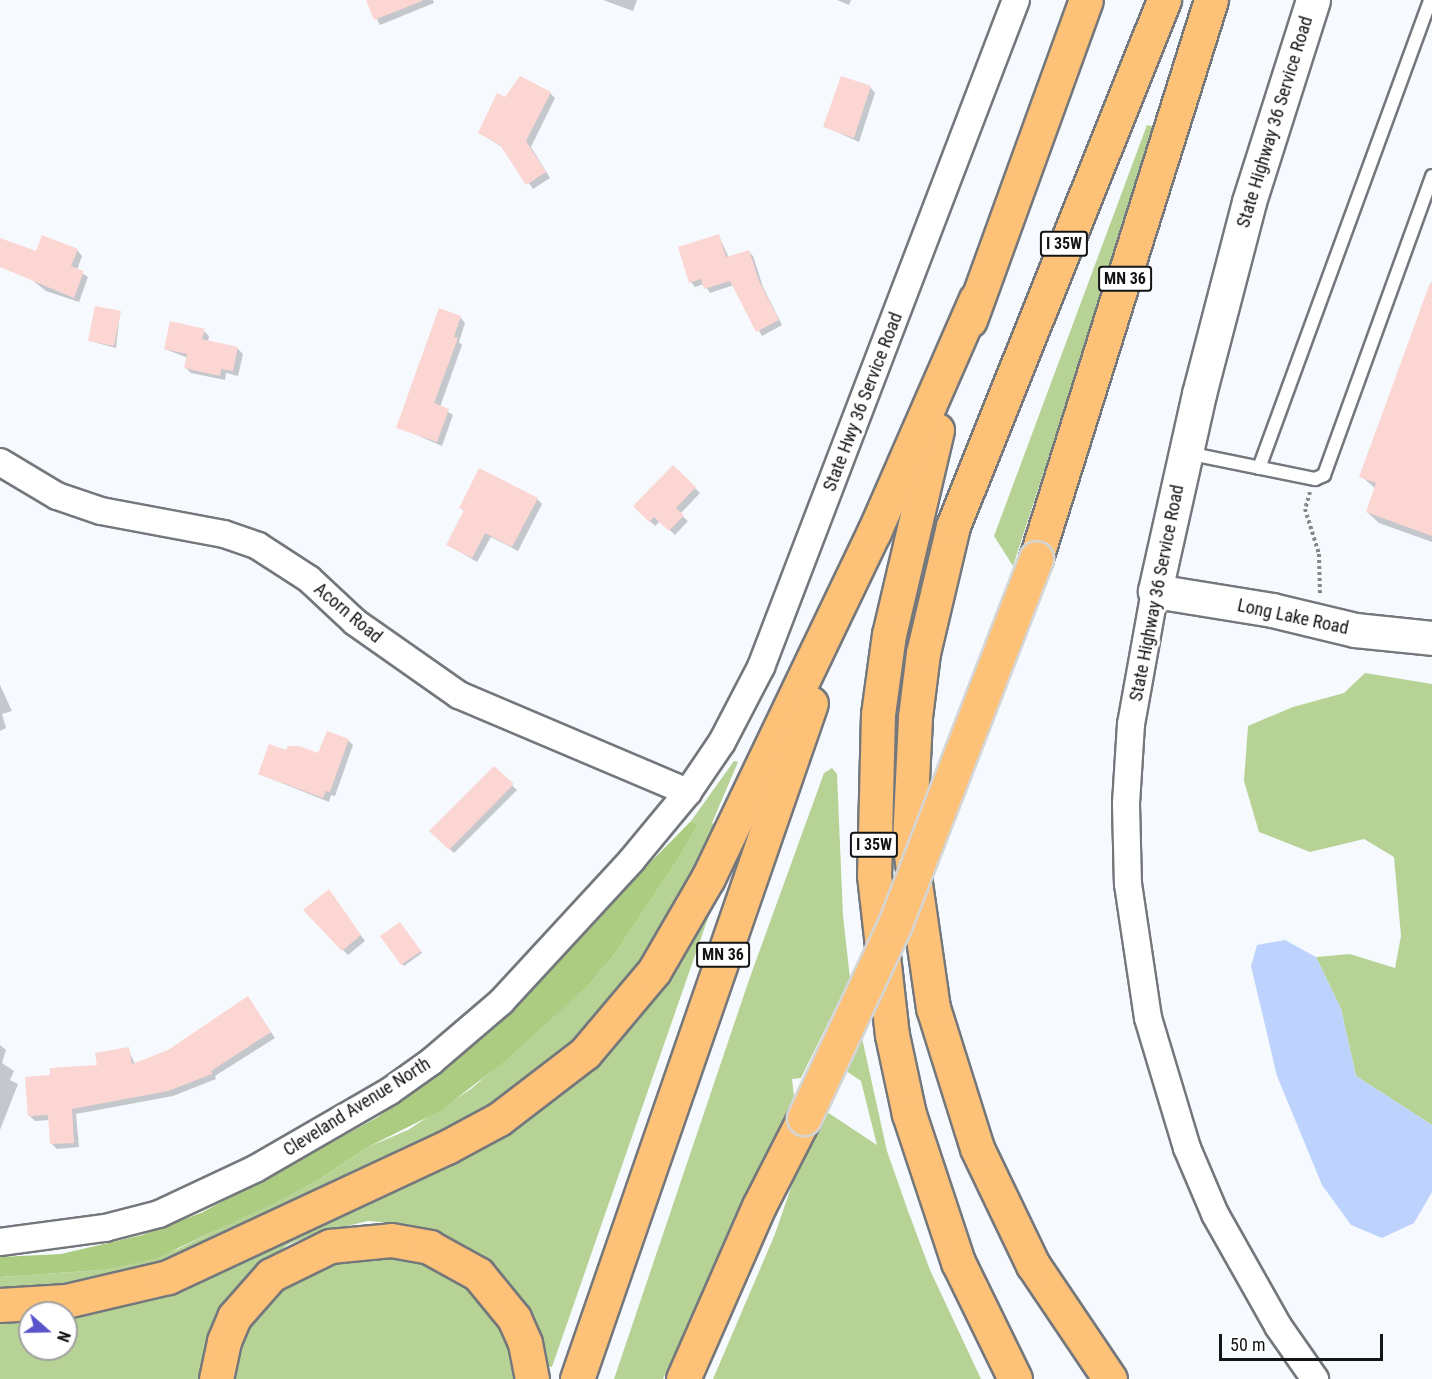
<!DOCTYPE html>
<html>
<head>
<meta charset="utf-8">
<style>
  body { margin:0 }
  #map { position:relative; width:1432px; height:1379px; overflow:hidden; background:#f6faff; font-family:"Roboto Condensed",sans-serif }
  div>[style] { position:absolute }
  [style*='--x'] { left:calc(var(--x)*1px); top:calc(var(--y)*1px); width:calc(var(--w)*1px); rotate:calc(var(--a)*1deg) }
  .green>* { inset:0; background:#b6d294 }
  .forest>* { inset:0; background:#accd81 }
  .water>* { inset:0; background:#bdd3fe }
  .shadow>* { inset:0; background:#0003 }
  .building>* { inset:0; background:#fcd6d2 }
  .path>* { height:4px; margin-top:-2px; transform-origin:0; background:repeating-linear-gradient(90deg,#84878a 0 3px,transparent 0 6px) }
  .roads { filter:drop-shadow(2px 0 #74787c) drop-shadow(-2px 0 #74787c) drop-shadow(0 2px #74787c) drop-shadow(0 -2px #74787c) }
  .lane>* { height:12px; margin:-6px; padding:0 6px; transform-origin:6px; border-radius:6px; background:#fff }
  .street>* { height:26px; margin:-13px; padding:0 13px; transform-origin:13px; border-radius:13px; background:#fff }
  .secondary>* { height:33px; margin:-16.5px; padding:0 16.5px; transform-origin:16.5px; border-radius:16.5px; background:#fff }
  .highway>* { height:33px; margin:-16.5px; padding:0 16.5px; transform-origin:16.5px; border-radius:16.5px; background:#fec178 }
  .bridges { filter:drop-shadow(2px 0 #d4d5d5) drop-shadow(-2px 0 #d4d5d5) drop-shadow(0 2px #d4d5d5) drop-shadow(0 -2px #d4d5d5) }
  .highway-bridge>* { height:33px; margin:-16.5px; padding:0 16.5px; transform-origin:16.5px; border-radius:16.5px; background:#fec178 }
  span { translate:-50% -50%; white-space:nowrap; text-align:center; line-height:1.15; -webkit-text-stroke:6px #fff; paint-order:stroke }
  .shield-label span { padding:2px 4px; background:#fff; border:2px solid; border-radius:4px; -webkit-text-stroke-width:0 }
  .shield-label { font-size:16px; color:#121415; font-weight:700 }
  .street-label { font-size:18px; color:#121415 }
  .north { position:absolute; left:18px; top:1301px; width:60px; height:60px; box-sizing:border-box; background:#fff; border:2px solid #a0a1a1; border-radius:50%; rotate:110deg; font-size:16px; font-weight:700; line-height:24px; text-align:center; color:#121415 }
  .north::after { content:''; display:block; margin:auto; width:21px; height:27px; background:#5a53cb; clip-path:polygon(50% 0,100% 100%,50% 72%,0 100%) }
  .scale { position:absolute; left:1219px; top:1334px; width:164px; height:27px; box-sizing:border-box; border:3px solid #121415; border-top:0; padding-left:8px; font-size:18px; line-height:21px; white-space:nowrap; color:#121415; -webkit-text-stroke:4px #fff; paint-order:stroke }
</style>
</head>
<body>
<div id="map">
  <div class="green">
    <div style="clip-path:polygon(1147px 125px,1156px 127px,1013px 566px,994px 536px)"></div>
    <div style="clip-path:polygon(1365px 673px,1432px 684px,1432px 1125px,1356px 1076px,1341px 1009px,1316px 957px,1350px 954px,1395px 968px,1401px 936px,1394px 857px,1364px 839px,1310px 852px,1259px 832px,1244px 781px,1248px 726px,1293px 707px,1344px 693px)"></div>
    <div style="clip-path:polygon(734px 761px,738px 762px,712px 823px,717px 826px,697px 870px,647px 953px,574px 1040px,515px 1093px,466px 1123px,178px 1259px,70px 1287px,0 1291px,0 1277px,102px 1270px,178px 1249px,320px 1179px,368px 1147px,408px 1130px,471px 1089px,589px 985px,614px 955px,679px 858px,698px 824px,691px 821px)"></div>
    <div style="clip-path:polygon(832px 768px,837px 774px,843px 916px,850px 978px,801px 1078px,792px 1079px,794px 1096px,663px 1379px,614px 1379px,750px 977px,824px 773px)"></div>
    <div style="clip-path:polygon(702px 913px,709px 915px,552px 1367px,546px 1366px,528px 1310px,514px 1289px,480px 1257px,435px 1232px,407px 1224px,368px 1221px,314px 1234px,287px 1245px,266px 1262px,203px 1379px,0 1379px,0 1314px,30px 1314px,30px 1349px,66px 1349px,66px 1313px,479px 1144px)"></div>
    <div style="clip-path:polygon(862px 1038px,887px 1151px,908px 1211px,930px 1270px,981px 1379px,713px 1379px,775px 1234px,795px 1176px,827px 1112px,877px 1145px,861px 1081px,846px 1071px)"></div>
    <div style="clip-path:polygon(416px 1251px,493px 1304px,523px 1379px,229px 1379px,249px 1318px,308px 1264px)"></div>
  </div>
  <div class="forest">
    <div style="clip-path:polygon(691px 821px,698px 824px,679px 858px,614px 955px,589px 985px,500px 1065px,440px 1111px,368px 1147px,320px 1179px,270px 1205px,157px 1258px,102px 1270px,0 1277px,0 1257px,61px 1254px,142px 1235px,201px 1213px,378px 1117px,473px 1043px)"></div>
  </div>
  <div class="water">
    <div style="clip-path:polygon(1285px 940px,1316px 957px,1341px 1009px,1356px 1076px,1432px 1125px,1432px 1192px,1414px 1223px,1382px 1238px,1351px 1225px,1322px 1185px,1277px 1076px,1251px 966px,1257px 945px)"></div>
  </div>
  <div class="shadow">
    <div style="clip-path:polygon(367px 0,433px 0,434px 3px,380px 25px)"></div>
    <div style="clip-path:polygon(603px 0,637px 0,633px 11px)"></div>
    <div style="clip-path:polygon(837px 0,851px 0,849px 5px)"></div>
    <div style="clip-path:polygon(870px 87px,875px 93px,859px 142px,824px 126px)"></div>
    <div style="clip-path:polygon(550px 93px,555px 98px,531px 147px,550px 178px,533px 189px,504px 148px,479px 133px,505px 98px)"></div>
    <div style="clip-path:polygon(719px 236px,729px 258px,749px 252px,753px 256px,763px 287px,782px 325px,762px 336px,734px 285px,710px 293px,704px 284px,695px 287px,691px 282px)"></div>
    <div style="clip-path:polygon(0 239px,36px 253px,77px 250px,82px 256px,77px 270px,88px 277px,79px 302px,46px 291px,27px 276px,0 266px)"></div>
    <div style="clip-path:polygon(1432px 281px,1432px 542px,1379px 523px,1367px 512px,1376px 489px,1361px 476px)"></div>
    <div style="clip-path:polygon(120px 313px,116px 348px,90px 341px)"></div>
    <div style="clip-path:polygon(460px 317px,465px 323px,459px 342px,462px 345px,440px 407px,453px 415px,442px 446px,398px 427px)"></div>
    <div style="clip-path:polygon(204px 331px,209px 336px,208px 342px,237px 348px,243px 354px,238px 376px,226px 373px,225px 380px,191px 373px,185px 367px,188px 358px,165px 349px)"></div>
    <div style="clip-path:polygon(673px 467px,700px 493px,680px 514px,688px 521px,675px 535px,660px 521px,655px 526px,635px 506px)"></div>
    <div style="clip-path:polygon(537px 499px,542px 504px,518px 551px,491px 537px,477px 562px,448px 545px,465px 512px,460px 507px)"></div>
    <div style="clip-path:polygon(0 685px,12px 711px,2px 714px,6px 728px,0 731px)"></div>
    <div style="clip-path:polygon(348px 740px,353px 745px,335px 796px,331px 795px,329px 802px,259px 774px,287px 752px,319px 755px)"></div>
    <div style="clip-path:polygon(494px 768px,517px 790px,454px 853px,431px 831px)"></div>
    <div style="clip-path:polygon(329px 891px,365px 941px,348px 955px,305px 910px)"></div>
    <div style="clip-path:polygon(402px 926px,422px 953px,404px 966px,402px 964px)"></div>
    <div style="clip-path:polygon(248px 998px,275px 1038px,215px 1076px,216px 1079px,173px 1096px,76px 1114px,79px 1147px,57px 1149px,52px 1144px,50px 1120px,35px 1121px,30px 1116px,52px 1076px,98px 1066px,128px 1049px,135px 1064px,169px 1051px)"></div>
    <div style="clip-path:polygon(0 1045px,6px 1050px,2px 1063px,14px 1071px,10px 1080px,18px 1084px,0 1130px)"></div>
  </div>
  <div class="building">
    <div style="clip-path:polygon(366px 0,422px 0,422px 1px,374px 20px)"></div>
    <div style="clip-path:polygon(520px 76px,551px 92px,526px 141px,546px 172px,526px 185px,500px 145px,478px 133px,497px 93px,505px 97px)"></div>
    <div style="clip-path:polygon(841px 76px,871px 86px,854px 138px,823px 127px)"></div>
    <div style="clip-path:polygon(719px 234px,726px 257px,749px 250px,759px 281px,779px 320px,756px 332px,730px 281px,704px 289px,701px 279px,689px 283px,678px 247px)"></div>
    <div style="clip-path:polygon(42px 235px,78px 249px,71px 266px,84px 271px,74px 298px,0 267px,0 238px,36px 251px)"></div>
    <div style="clip-path:polygon(1430px 283px,1432px 283px,1432px 536px,1366px 512px,1376px 483px,1359px 477px)"></div>
    <div style="clip-path:polygon(95px 306px,121px 311px,114px 346px,88px 341px)"></div>
    <div style="clip-path:polygon(439px 308px,461px 316px,454px 337px,458px 338px,434px 403px,449px 409px,437px 442px,396px 428px)"></div>
    <div style="clip-path:polygon(170px 321px,205px 329px,202px 339px,238px 347px,233px 371px,221px 369px,220px 376px,184px 368px,187px 354px,164px 349px)"></div>
    <div style="clip-path:polygon(673px 465px,696px 487px,676px 508px,684px 515px,669px 531px,654px 517px,649px 522px,633px 506px)"></div>
    <div style="clip-path:polygon(479px 468px,538px 498px,512px 547px,485px 533px,472px 558px,446px 545px,464px 510px,459px 508px)"></div>
    <div style="clip-path:polygon(327px 731px,349px 739px,330px 792px,326px 791px,323px 798px,258px 774px,269px 744px,286px 750px,288px 746px,299px 746px,318px 753px)"></div>
    <div style="clip-path:polygon(494px 766px,514px 784px,449px 850px,429px 831px)"></div>
    <div style="clip-path:polygon(329px 889px,361px 935px,342px 951px,303px 910px)"></div>
    <div style="clip-path:polygon(400px 922px,421px 951px,401px 965px,380px 936px)"></div>
    <div style="clip-path:polygon(248px 996px,271px 1032px,211px 1071px,212px 1074px,168px 1091px,72px 1109px,74px 1143px,50px 1144px,48px 1115px,28px 1116px,25px 1077px,50px 1075px,50px 1068px,97px 1065px,95px 1053px,129px 1047px,132px 1064px,168px 1050px)"></div>
  </div>
  <div class="path">
    <div style="--x:1310;--y:492;--w:18;--a:106"></div>
    <div style="--x:1305;--y:509;--w:47;--a:72.7"></div>
    <div style="--x:1319;--y:554;--w:42;--a:88.6"></div>
  </div>
  <div class="roads">
    <div class="lane">
      <div style="--x:1187;--y:453;--w:131;--a:11.5"></div>
      <div style="--x:1315;--y:479;--w:10;--a:-24"></div>
      <div style="--x:1324;--y:475;--w:318;--a:-70.1"></div>
      <div style="--x:1259;--y:468;--w:498;--a:-69.9"></div>
    </div>
    <div class="street">
      <div style="--x:0;--y:462;--w:66;--a:30.8"></div>
      <div style="--x:57;--y:496;--w:46;--a:18.8"></div>
      <div style="--x:101;--y:511;--w:125;--a:10.6"></div>
      <div style="--x:224;--y:534;--w:36;--a:19"></div>
      <div style="--x:258;--y:546;--w:61;--a:32.9"></div>
      <div style="--x:309;--y:579;--w:63;--a:43.1"></div>
      <div style="--x:355;--y:622;--w:127;--a:35.1"></div>
      <div style="--x:459;--y:695;--w:249;--a:23"></div>
      <div style="--x:1155;--y:591;--w:135;--a:100.2"></div>
      <div style="--x:1131;--y:724;--w:80;--a:93.6"></div>
      <div style="--x:1126;--y:804;--w:80;--a:88.6"></div>
      <div style="--x:1128;--y:884;--w:135;--a:81.5"></div>
      <div style="--x:1148;--y:1018;--w:136;--a:73.3"></div>
      <div style="--x:1187;--y:1148;--w:72;--a:67"></div>
      <div style="--x:1215;--y:1214;--w:129;--a:60.6"></div>
      <div style="--x:1278;--y:1326;--w:65;--a:55.1"></div>
      <div style="--x:0;--y:1242;--w:106;--a:-7.6"></div>
      <div style="--x:105;--y:1228;--w:56;--a:-14.5"></div>
      <div style="--x:159;--y:1214;--w:106;--a:-25.1"></div>
      <div style="--x:255;--y:1169;--w:156;--a:-30"></div>
      <div style="--x:390;--y:1091;--w:52;--a:-35.5"></div>
      <div style="--x:432;--y:1061;--w:91;--a:-40.5"></div>
      <div style="--x:501;--y:1002;--w:192;--a:-47.3"></div>
      <div style="--x:631;--y:861;--w:89;--a:-50.4"></div>
      <div style="--x:688;--y:792;--w:60;--a:-55.8"></div>
      <div style="--x:722;--y:742;--w:85;--a:-62.5"></div>
      <div style="--x:761;--y:667;--w:714;--a:-69.08"></div>
    </div>
    <div class="secondary">
      <div style="--x:1313;--y:0;--w:212;--a:107.6"></div>
      <div style="--x:1249;--y:202;--w:198;--a:104.6"></div>
      <div style="--x:1199;--y:394;--w:202;--a:102.6"></div>
      <div style="--x:1155;--y:591;--w:119;--a:9.2"></div>
      <div style="--x:1272;--y:610;--w:85;--a:13.5"></div>
      <div style="--x:1355;--y:630;--w:77;--a:5.9"></div>
    </div>
    <div class="highway">
      <div style="--x:970;--y:320;--w:340;--a:-70.1"></div>
      <div style="--x:937;--y:430;--w:210;--a:103.2"></div>
      <div style="--x:889;--y:634;--w:81;--a:97.8"></div>
      <div style="--x:878;--y:714;--w:161;--a:91.4"></div>
      <div style="--x:874;--y:875;--w:161;--a:83.6"></div>
      <div style="--x:892;--y:1035;--w:81;--a:77.9"></div>
      <div style="--x:909;--y:1114;--w:156;--a:71.7"></div>
      <div style="--x:958;--y:1262;--w:130;--a:64"></div>
      <div style="--x:1036;--y:558;--w:585;--a:-72.59"></div>
      <div style="--x:0;--y:1305;--w:66;--a:-3.5"></div>
      <div style="--x:66;--y:1301;--w:105;--a:-13.2"></div>
      <div style="--x:168;--y:1277;--w:308;--a:-25"></div>
      <div style="--x:447;--y:1147;--w:59;--a:-28.3"></div>
      <div style="--x:499;--y:1119;--w:108;--a:-37.5"></div>
      <div style="--x:585;--y:1053;--w:107;--a:-49.9"></div>
      <div style="--x:654;--y:971;--w:108;--a:-59.9"></div>
      <div style="--x:708;--y:878;--w:384;--a:-64.4"></div>
      <div style="--x:874;--y:532;--w:254;--a:-66.4"></div>
      <div style="--x:216;--y:1379;--w:39;--a:-78"></div>
      <div style="--x:224;--y:1341;--w:26;--a:-67"></div>
      <div style="--x:234;--y:1317;--w:56;--a:-48.6"></div>
      <div style="--x:271;--y:1275;--w:66;--a:-26.2"></div>
      <div style="--x:330;--y:1246;--w:61;--a:-5.6"></div>
      <div style="--x:391;--y:1240;--w:39;--a:10"></div>
      <div style="--x:429;--y:1247;--w:56;--a:28.9"></div>
      <div style="--x:478;--y:1274;--w:57;--a:50.7"></div>
      <div style="--x:514;--y:1318;--w:27;--a:66"></div>
      <div style="--x:525;--y:1343;--w:37;--a:79"></div>
      <div style="--x:577;--y:1379;--w:715;--a:-70.91"></div>
      <div style="--x:683;--y:1379;--w:189;--a:-66.3"></div>
      <div style="--x:759;--y:1206;--w:99;--a:-62.9"></div>
      <div style="--x:1110;--y:1379;--w:138;--a:-124"></div>
      <div style="--x:1033;--y:1265;--w:130;--a:-115.6"></div>
      <div style="--x:977;--y:1148;--w:147;--a:-107.4"></div>
      <div style="--x:933;--y:1008;--w:169;--a:-98.2"></div>
      <div style="--x:909;--y:841;--w:124;--a:-87.2"></div>
      <div style="--x:915;--y:717;--w:64;--a:-82.9"></div>
      <div style="--x:923;--y:653;--w:130;--a:-76.7"></div>
      <div style="--x:953;--y:526;--w:567;--a:-68.14"></div>
    </div>
  </div>
  <div class="bridges">
    <div class="highway-bridge">
      <div style="--x:804;--y:1118;--w:214;--a:-64.9"></div>
      <div style="--x:895;--y:924;--w:392;--a:-68.9"></div>
    </div>
  </div>
  <div class="shield-label">
    <span style="left:1064px;top:244px">I 35W</span>
    <span style="left:1125px;top:279px">MN 36</span>
    <span style="left:874px;top:845px">I 35W</span>
    <span style="left:723px;top:955px">MN 36</span>
  </div>
  <div class="street-label">
    <span style="left:1275px;top:122px;rotate:-73deg">State Highway 36 Service Road</span>
    <span style="left:863px;top:402px;rotate:-69deg">State Hwy 36 Service Road</span>
    <span style="left:1157px;top:593px;rotate:-79deg">State Highway 36 Service Road</span>
    <span style="left:348px;top:613px;rotate:40deg">Acorn Road</span>
    <span style="left:1293px;top:617px;rotate:12deg">Long Lake Road</span>
    <span style="left:357px;top:1107px;rotate:-32deg">Cleveland Avenue North</span>
  </div>
  <div class="north">N</div>
  <div class="scale">50 m</div>
</div>
</body>
</html>
